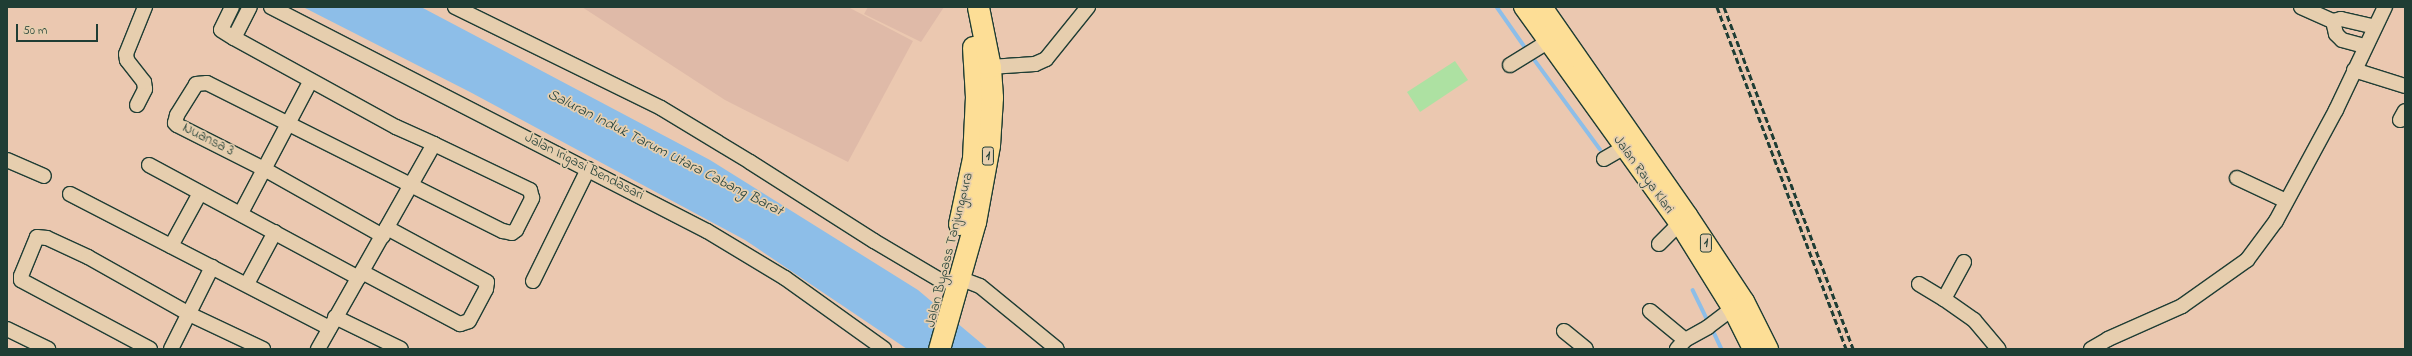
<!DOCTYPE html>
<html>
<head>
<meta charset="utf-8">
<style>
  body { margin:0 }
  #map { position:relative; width:2412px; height:356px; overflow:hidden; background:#ebc8b0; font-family:"Indie Flower",sans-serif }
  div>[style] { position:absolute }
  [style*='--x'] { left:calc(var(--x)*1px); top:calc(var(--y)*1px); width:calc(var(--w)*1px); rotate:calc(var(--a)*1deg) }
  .built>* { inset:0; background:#dfbaa8 }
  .green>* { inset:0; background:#ade1a2 }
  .water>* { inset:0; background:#8dbee8 }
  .stream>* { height:3.5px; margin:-1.75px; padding:0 1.75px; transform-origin:1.75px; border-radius:1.75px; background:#8dbee8 }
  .roads { filter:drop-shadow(1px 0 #1f3d34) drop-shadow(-1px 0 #1f3d34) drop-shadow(0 1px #1f3d34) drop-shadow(0 -1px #1f3d34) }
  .minor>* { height:14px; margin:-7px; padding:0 7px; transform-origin:7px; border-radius:7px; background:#e6ceae }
  .major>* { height:18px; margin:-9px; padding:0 9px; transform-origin:9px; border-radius:9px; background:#fdde96 }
  .highway>* { height:21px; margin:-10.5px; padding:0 10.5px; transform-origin:10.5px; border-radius:10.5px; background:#fdde96 }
  .rail>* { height:3px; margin-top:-1.5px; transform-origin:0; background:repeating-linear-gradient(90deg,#1f3d34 0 6px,transparent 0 9px) }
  span { translate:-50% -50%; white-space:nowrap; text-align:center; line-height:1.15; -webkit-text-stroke:3.5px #e6ceae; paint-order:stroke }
  .shield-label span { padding:1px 3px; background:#e6ceae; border:1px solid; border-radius:3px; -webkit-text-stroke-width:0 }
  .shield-label { font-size:13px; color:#1f3d34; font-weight:700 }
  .street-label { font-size:14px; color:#1f3d34 }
  .water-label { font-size:15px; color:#24433d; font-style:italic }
  .frame { position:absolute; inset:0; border:8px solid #1f3d34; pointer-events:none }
  .scale { position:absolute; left:16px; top:24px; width:82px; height:18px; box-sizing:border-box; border:2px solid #1f3d34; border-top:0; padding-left:5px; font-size:12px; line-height:14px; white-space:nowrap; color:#1f3d34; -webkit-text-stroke:3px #e6ceae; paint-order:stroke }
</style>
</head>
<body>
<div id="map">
  <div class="built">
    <div style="clip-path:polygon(582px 7px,848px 7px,913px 41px,848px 162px,725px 100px)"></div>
    <div style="clip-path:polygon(868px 7px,944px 7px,921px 42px,864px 14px)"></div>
  </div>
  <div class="green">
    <div style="clip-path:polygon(1455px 61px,1468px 80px,1420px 112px,1407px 92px)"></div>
  </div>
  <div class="water">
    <div style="clip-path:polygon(303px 7px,421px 7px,710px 160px,918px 290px,988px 349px,907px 349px,745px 240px,470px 92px)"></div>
  </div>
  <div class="stream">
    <div style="--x:1497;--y:7;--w:52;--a:55.1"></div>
    <div style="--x:1531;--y:55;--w:117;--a:53.7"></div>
    <div style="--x:1693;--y:290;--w:37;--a:64"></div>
    <div style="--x:1712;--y:328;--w:23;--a:65"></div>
  </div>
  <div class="roads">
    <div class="minor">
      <div style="--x:232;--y:7;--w:25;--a:116"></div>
      <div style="--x:221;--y:30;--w:15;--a:32"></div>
      <div style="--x:234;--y:38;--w:35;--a:-63"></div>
      <div style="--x:271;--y:7;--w:490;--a:27.2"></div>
      <div style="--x:707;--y:231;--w:91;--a:31.1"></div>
      <div style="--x:785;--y:278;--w:122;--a:35.6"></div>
      <div style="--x:455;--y:7;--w:229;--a:26.1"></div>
      <div style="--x:661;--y:108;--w:104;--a:31.2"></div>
      <div style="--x:750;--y:162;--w:147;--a:32.5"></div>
      <div style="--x:874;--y:241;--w:80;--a:30.7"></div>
      <div style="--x:2301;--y:7;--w:35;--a:24"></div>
      <div style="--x:2333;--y:21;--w:8;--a:-14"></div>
      <div style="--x:2341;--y:19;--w:35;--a:13"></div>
      <div style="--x:2333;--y:21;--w:13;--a:77"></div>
      <div style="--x:2336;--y:34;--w:8;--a:45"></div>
      <div style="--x:2342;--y:40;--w:24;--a:15"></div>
      <div style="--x:234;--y:38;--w:185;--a:28.8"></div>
      <div style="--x:396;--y:127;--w:42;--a:24.1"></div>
      <div style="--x:434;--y:144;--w:236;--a:119.5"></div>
      <div style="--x:1510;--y:65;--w:46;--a:-31.6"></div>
      <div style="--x:990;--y:67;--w:45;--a:-3.8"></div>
      <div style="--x:1035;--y:64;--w:12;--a:-24"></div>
      <div style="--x:1046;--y:59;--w:67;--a:-51.1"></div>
      <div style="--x:2354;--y:70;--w:53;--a:17.4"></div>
      <div style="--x:137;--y:105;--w:18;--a:-63"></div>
      <div style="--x:145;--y:89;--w:7;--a:-98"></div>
      <div style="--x:144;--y:82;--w:28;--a:-128"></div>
      <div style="--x:127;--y:60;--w:6;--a:-99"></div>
      <div style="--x:126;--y:54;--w:51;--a:-68"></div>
      <div style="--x:2400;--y:120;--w:10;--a:-61"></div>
      <div style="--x:1604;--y:159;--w:34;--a:-30"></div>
      <div style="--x:7;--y:160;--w:40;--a:23.4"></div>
      <div style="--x:149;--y:165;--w:238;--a:28.3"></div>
      <div style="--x:2237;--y:178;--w:54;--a:25.1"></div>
      <div style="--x:70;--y:194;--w:292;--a:27.3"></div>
      <div style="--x:241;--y:213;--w:148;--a:-62.2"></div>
      <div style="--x:383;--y:236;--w:137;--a:-150.6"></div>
      <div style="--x:264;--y:169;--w:97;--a:-153.2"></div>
      <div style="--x:177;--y:125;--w:3;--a:-135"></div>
      <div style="--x:175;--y:123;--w:8;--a:-76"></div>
      <div style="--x:177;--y:115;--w:36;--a:-58"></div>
      <div style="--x:196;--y:84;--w:11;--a:-5"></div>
      <div style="--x:207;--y:83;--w:331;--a:26.6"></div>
      <div style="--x:503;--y:231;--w:9;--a:13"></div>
      <div style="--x:512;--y:233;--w:5;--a:-37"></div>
      <div style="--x:516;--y:230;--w:36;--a:-63"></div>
      <div style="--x:532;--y:198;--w:8;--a:-104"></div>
      <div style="--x:530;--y:190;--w:106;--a:-154.4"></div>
      <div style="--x:1659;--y:244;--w:38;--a:-45"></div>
      <div style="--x:171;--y:246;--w:60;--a:-61.3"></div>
      <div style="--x:362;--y:272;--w:111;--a:28"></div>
      <div style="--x:460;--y:324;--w:9;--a:-18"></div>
      <div style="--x:469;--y:321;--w:36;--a:-62"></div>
      <div style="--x:486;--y:289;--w:7;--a:-82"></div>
      <div style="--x:487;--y:282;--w:114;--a:-151.6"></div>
      <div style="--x:959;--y:278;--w:22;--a:21"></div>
      <div style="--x:980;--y:286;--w:99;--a:39.3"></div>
      <div style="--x:533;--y:281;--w:125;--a:-63.8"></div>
      <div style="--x:247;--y:284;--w:59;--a:-61.7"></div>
      <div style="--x:1919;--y:284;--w:29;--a:31"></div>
      <div style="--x:1944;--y:299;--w:37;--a:35"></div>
      <div style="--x:1974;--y:320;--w:38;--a:50"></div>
      <div style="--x:1944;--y:299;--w:42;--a:-61.6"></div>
      <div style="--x:1650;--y:311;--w:45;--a:39.6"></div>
      <div style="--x:335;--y:317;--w:73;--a:25.9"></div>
      <div style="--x:7;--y:329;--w:46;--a:26"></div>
      <div style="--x:1564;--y:331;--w:28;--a:39"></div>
      <div style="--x:150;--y:349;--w:146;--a:-151.9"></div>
      <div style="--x:21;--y:280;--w:4;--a:-90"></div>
      <div style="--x:21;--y:276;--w:42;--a:-67.7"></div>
      <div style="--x:37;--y:237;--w:10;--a:6"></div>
      <div style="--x:47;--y:238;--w:45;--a:24.9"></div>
      <div style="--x:88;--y:257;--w:116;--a:29.4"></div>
      <div style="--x:189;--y:314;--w:82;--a:25.3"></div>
      <div style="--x:171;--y:349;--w:92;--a:-63.4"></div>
      <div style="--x:1677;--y:349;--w:12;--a:-48"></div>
      <div style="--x:1685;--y:340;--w:26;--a:-29"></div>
      <div style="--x:1708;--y:327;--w:30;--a:-37"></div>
      <div style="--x:2091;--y:349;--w:20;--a:-30"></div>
      <div style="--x:2108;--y:339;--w:81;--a:-24"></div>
      <div style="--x:2182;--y:306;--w:80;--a:-35.3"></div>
      <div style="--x:2247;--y:260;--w:49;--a:-53.4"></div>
      <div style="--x:2276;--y:221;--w:126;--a:-61.6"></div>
      <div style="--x:2336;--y:110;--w:114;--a:-64.6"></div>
    </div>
    <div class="major">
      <div style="--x:1523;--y:7;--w:267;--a:54.3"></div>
      <div style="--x:1679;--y:224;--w:100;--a:58.1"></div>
      <div style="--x:1732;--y:309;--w:45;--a:63.4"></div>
      <div style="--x:1543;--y:7;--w:254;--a:55.1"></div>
      <div style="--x:1688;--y:215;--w:103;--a:56.5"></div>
      <div style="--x:1745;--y:301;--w:54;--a:63.4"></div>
    </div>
    <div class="highway">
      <div style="--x:959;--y:224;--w:67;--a:-78"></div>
      <div style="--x:973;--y:158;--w:61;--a:-87.2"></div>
      <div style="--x:976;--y:97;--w:50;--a:-93.4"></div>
      <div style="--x:939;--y:349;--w:132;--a:-74.2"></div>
      <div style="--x:975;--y:222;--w:78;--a:-79.7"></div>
      <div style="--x:989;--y:145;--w:48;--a:-86.4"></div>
      <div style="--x:992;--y:97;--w:30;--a:-94"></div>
      <div style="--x:990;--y:67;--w:61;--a:-101.3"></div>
    </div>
  </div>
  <div class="rail">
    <div style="--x:1717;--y:7;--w:366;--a:69.3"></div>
    <div style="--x:1724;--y:7;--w:366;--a:69.3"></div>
  </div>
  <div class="shield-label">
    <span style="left:988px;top:156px">1</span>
    <span style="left:1706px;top:243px">1</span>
  </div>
  <div class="street-label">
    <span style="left:208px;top:140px;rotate:27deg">Nuansa 3</span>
    <span style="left:584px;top:167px;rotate:27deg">Jalan Irigasi Bendasari</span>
    <span style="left:1643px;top:175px;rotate:54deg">Jalan Raya Klari</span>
    <span style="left:950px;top:250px;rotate:-76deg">Jalan Bypass Tanjungpura</span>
  </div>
  <div class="water-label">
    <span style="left:665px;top:153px;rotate:27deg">Saluran Induk Tarum Utara Cabang Barat</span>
  </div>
  <div class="frame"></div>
  <div class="scale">50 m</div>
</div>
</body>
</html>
